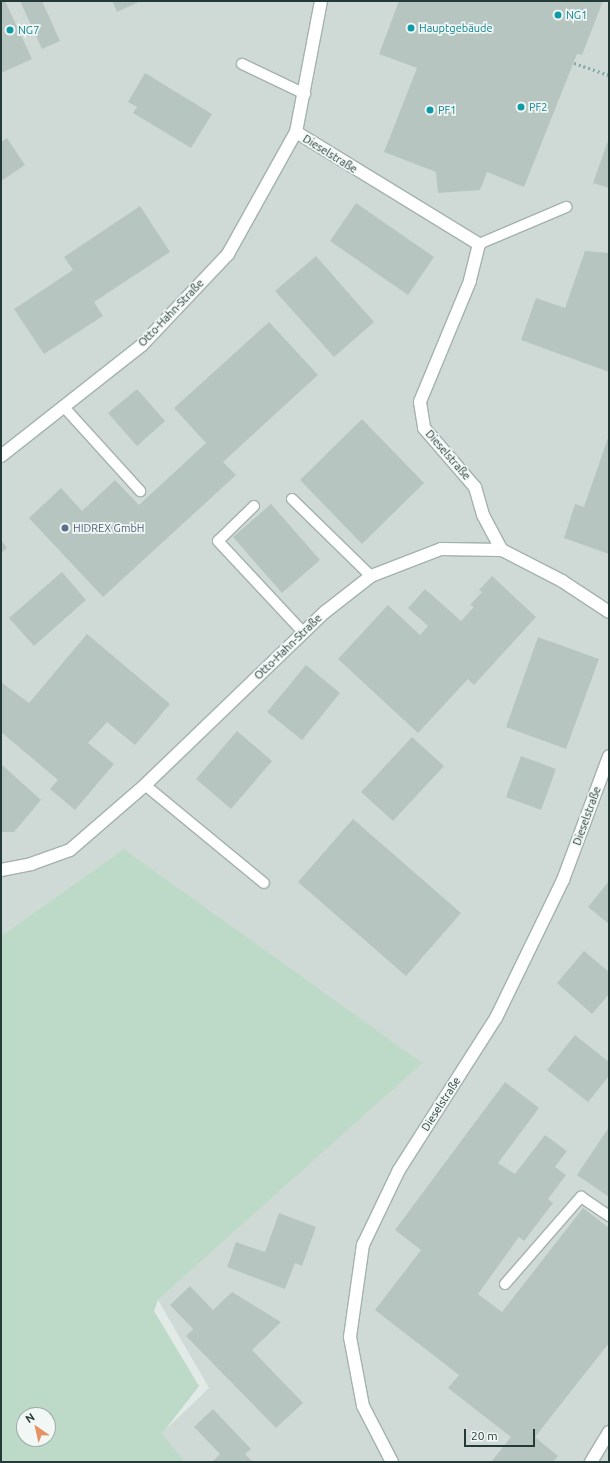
<!DOCTYPE html>
<html>
<head>
<meta charset="utf-8">
<style>
  body { margin:0 }
  #map { position:relative; width:610px; height:1463px; overflow:hidden; background:#e1eae7; font-family:Ubuntu,sans-serif }
  div>[style] { position:absolute }
  [style*='--x'] { left:calc(var(--x)*1px); top:calc(var(--y)*1px); width:calc(var(--w)*1px); rotate:calc(var(--a)*1deg) }
  .built>* { inset:0; background:#cfdad6 }
  .green>* { inset:0; background:#bcdac7 }
  .building>* { inset:0; background:#b7c5c1 }
  .path>* { height:2.5px; margin-top:-1.25px; transform-origin:0; background:repeating-linear-gradient(90deg,#84aba4 0 2px,transparent 0 5px) }
  .roads { filter:drop-shadow(1px 0 #a4b2ae) drop-shadow(-1px 0 #a4b2ae) drop-shadow(0 1px #a4b2ae) drop-shadow(0 -1px #a4b2ae) }
  .lane>* { height:10px; margin:-5px; padding:0 5px; transform-origin:5px; border-radius:5px; background:#fff }
  .street>* { height:12px; margin:-6px; padding:0 6px; transform-origin:6px; border-radius:6px; background:#fff }
  .dots>* { width:11px; height:11px; translate:-50% -50%; box-sizing:border-box; border:2px solid #f1f7f5; border-radius:50% }
  span { translate:-50% -50%; white-space:nowrap; text-align:center; line-height:1.15; -webkit-text-stroke:3.5px #f1f7f5; paint-order:stroke }
  .culture-label { font-size:11px; color:#0d838f }
  .left { translate:0 -50%; text-align:left }
  .street-label { font-size:11px; color:#233a36 }
  .service-label { font-size:11px; color:#4e5e75 }
  .frame { position:absolute; inset:0; border:2px solid #233a36; pointer-events:none }
  .north { position:absolute; left:16px; top:1407px; width:40px; height:40px; box-sizing:border-box; background:#f1f7f5; border:1px solid #9faba9; border-radius:50%; rotate:326deg; font-size:11px; font-weight:700; line-height:16px; text-align:center; color:#233a36 }
  .north::after { content:''; display:block; margin:auto; width:14px; height:18px; background:#e69363; clip-path:polygon(50% 0,100% 100%,50% 72%,0 100%) }
  .scale { position:absolute; left:464px; top:1429px; width:71px; height:18px; box-sizing:border-box; border:2px solid #233a36; border-top:0; padding-left:5px; font-size:12px; line-height:14px; white-space:nowrap; color:#233a36; -webkit-text-stroke:3px #f1f7f5; paint-order:stroke }
</style>
</head>
<body>
<div id="map">
  <div class="built">
    <div style="clip-path:polygon(1px 1px,609px 1px,609px 1462px,185px 1462px,161px 1434px,209px 1388px,158px 1300px,421px 1063px,124px 849px,1px 936px)"></div>
  </div>
  <div class="green">
    <div style="clip-path:polygon(evenodd,124px 849px,422px 1063px,158px 1300px,154px 1311px,199px 1386px,162px 1434px,185px 1462px,1px 1462px,1px 936px,124px 849px,24px 1415px,48px 1415px,48px 1439px,24px 1439px,24px 1415px)"></div>
  </div>
  <div class="building">
    <div style="clip-path:polygon(1px 1px,5px 1px,32px 59px,1px 73px)"></div>
    <div style="clip-path:polygon(20px 1px,42px 1px,60px 41px,42px 49px)"></div>
    <div style="clip-path:polygon(112px 1px,141px 1px,117px 12px)"></div>
    <div style="clip-path:polygon(399px 1px,603px 1px,582px 55px,577px 54px,524px 187px,487px 172px,480px 190px,438px 193px,436px 172px,384px 152px,417px 68px,379px 54px)"></div>
    <div style="clip-path:polygon(145px 73px,212px 114px,191px 148px,133px 113px,137px 107px,128px 102px)"></div>
    <div style="clip-path:polygon(7px 138px,25px 165px,1px 181px,1px 142px)"></div>
    <div style="clip-path:polygon(609px 138px,609px 188px,593px 183px)"></div>
    <div style="clip-path:polygon(356px 203px,434px 257px,408px 295px,330px 241px)"></div>
    <div style="clip-path:polygon(140px 206px,170px 252px,94px 302px,103px 316px,44px 354px,14px 309px,73px 270px,64px 257px)"></div>
    <div style="clip-path:polygon(585px 251px,609px 253px,609px 372px,521px 340px,536px 298px,565px 308px)"></div>
    <div style="clip-path:polygon(316px 256px,374px 322px,334px 357px,275px 291px)"></div>
    <div style="clip-path:polygon(269px 322px,318px 375px,223px 462px,236px 475px,103px 597px,29px 518px,61px 488px,82px 511px,115px 480px,139px 505px,206px 443px,174px 408px)"></div>
    <div style="clip-path:polygon(137px 389px,165px 421px,137px 446px,108px 413px)"></div>
    <div style="clip-path:polygon(362px 419px,424px 483px,362px 544px,300px 480px)"></div>
    <div style="clip-path:polygon(609px 435px,609px 554px,564px 538px,575px 504px,584px 507px)"></div>
    <div style="clip-path:polygon(271px 504px,320px 560px,282px 593px,233px 537px)"></div>
    <div style="clip-path:polygon(1px 540px,7px 548px,1px 553px)"></div>
    <div style="clip-path:polygon(62px 572px,86px 600px,34px 646px,9px 618px)"></div>
    <div style="clip-path:polygon(492px 576px,536px 617px,474px 685px,468px 679px,418px 733px,338px 659px,388px 605px,420px 635px,428px 626px,408px 608px,425px 589px,461px 621px,474px 607px,470px 605px,482px 592px,479px 590px)"></div>
    <div style="clip-path:polygon(87px 634px,170px 704px,135px 745px,107px 722px,88px 743px,114px 764px,75px 810px,50px 789px,58px 780px,1px 732px,1px 682px,29px 703px)"></div>
    <div style="clip-path:polygon(538px 637px,599px 659px,566px 749px,506px 727px)"></div>
    <div style="clip-path:polygon(306px 665px,340px 693px,302px 740px,267px 712px)"></div>
    <div style="clip-path:polygon(237px 731px,272px 761px,231px 809px,196px 779px)"></div>
    <div style="clip-path:polygon(412px 737px,444px 766px,393px 821px,361px 792px)"></div>
    <div style="clip-path:polygon(521px 756px,556px 769px,541px 810px,506px 797px)"></div>
    <div style="clip-path:polygon(1px 764px,41px 800px,14px 832px,1px 832px)"></div>
    <div style="clip-path:polygon(353px 819px,461px 913px,406px 976px,298px 882px)"></div>
    <div style="clip-path:polygon(609px 881px,609px 924px,588px 907px)"></div>
    <div style="clip-path:polygon(584px 951px,609px 972px,609px 994px,592px 1014px,557px 983px)"></div>
    <div style="clip-path:polygon(575px 1035px,609px 1062px,609px 1076px,588px 1102px,547px 1070px)"></div>
    <div style="clip-path:polygon(505px 1082px,539px 1108px,498px 1163px,515px 1174px,545px 1135px,567px 1151px,555px 1167px,566px 1175px,548px 1199px,553px 1203px,524px 1241px,519px 1237px,478px 1294px,502px 1312px,583px 1208px,609px 1228px,609px 1343px,535px 1437px,558px 1456px,553px 1462px,491px 1462px,511px 1437px,448px 1388px,459px 1375px,375px 1310px,421px 1250px,395px 1230px)"></div>
    <div style="clip-path:polygon(609px 1127px,609px 1197px,577px 1175px)"></div>
    <div style="clip-path:polygon(279px 1213px,316px 1227px,302px 1266px,295px 1263px,285px 1289px,227px 1267px,236px 1242px,265px 1252px)"></div>
    <div style="clip-path:polygon(190px 1286px,213px 1310px,232px 1292px,281px 1322px,252px 1350px,303px 1403px,276px 1428px,186px 1336px,193px 1329px,170px 1305px)"></div>
    <div style="clip-path:polygon(213px 1409px,251px 1449px,245px 1454px,253px 1462px,213px 1461px,220px 1454px,194px 1427px)"></div>
  </div>
  <div class="path">
    <div style="--x:574;--y:63;--w:37;--a:19"></div>
  </div>
  <div class="roads">
    <div class="lane">
      <div style="--x:242;--y:64;--w:70;--a:25.5"></div>
      <div style="--x:479;--y:244;--w:95;--a:-23"></div>
      <div style="--x:63;--y:406;--w:115;--a:47.8"></div>
      <div style="--x:292;--y:499;--w:110;--a:44.3"></div>
      <div style="--x:254;--y:506;--w:50;--a:135.8"></div>
      <div style="--x:218;--y:541;--w:125;--a:47"></div>
      <div style="--x:145;--y:785;--w:154;--a:39.5"></div>
      <div style="--x:505;--y:1284;--w:116;--a:-48.9"></div>
      <div style="--x:581;--y:1197;--w:34;--a:34"></div>
    </div>
    <div class="street">
      <div style="--x:296;--y:132;--w:215;--a:31.5"></div>
      <div style="--x:479;--y:244;--w:38;--a:104"></div>
      <div style="--x:470;--y:281;--w:131;--a:112.5"></div>
      <div style="--x:420;--y:402;--w:26;--a:81"></div>
      <div style="--x:424;--y:428;--w:78;--a:49.2"></div>
      <div style="--x:475;--y:487;--w:29;--a:74"></div>
      <div style="--x:483;--y:515;--w:40;--a:62"></div>
      <div style="--x:1;--y:456;--w:179;--a:-38.2"></div>
      <div style="--x:142;--y:345;--w:125;--a:-46.6"></div>
      <div style="--x:228;--y:254;--w:140;--a:-60.9"></div>
      <div style="--x:296;--y:132;--w:133;--a:-79.2"></div>
      <div style="--x:1;--y:870;--w:31;--a:-11"></div>
      <div style="--x:31;--y:864;--w:41;--a:-19.7"></div>
      <div style="--x:70;--y:850;--w:99;--a:-40.9"></div>
      <div style="--x:145;--y:785;--w:250;--a:-43.9"></div>
      <div style="--x:325;--y:612;--w:58;--a:-38"></div>
      <div style="--x:371;--y:576;--w:75;--a:-21.1"></div>
      <div style="--x:441;--y:549;--w:61;--a:0.9"></div>
      <div style="--x:502;--y:550;--w:68;--a:27.3"></div>
      <div style="--x:562;--y:581;--w:56;--a:33.4"></div>
      <div style="--x:392;--y:1462;--w:63;--a:-117.4"></div>
      <div style="--x:363;--y:1406;--w:70;--a:-100.7"></div>
      <div style="--x:350;--y:1337;--w:93;--a:-82"></div>
      <div style="--x:363;--y:1245;--w:83;--a:-64.4"></div>
      <div style="--x:399;--y:1170;--w:180;--a:-57.5"></div>
      <div style="--x:496;--y:1018;--w:153;--a:-64.1"></div>
      <div style="--x:563;--y:880;--w:132;--a:-69.6"></div>
      <div style="--x:591;--y:1462;--w:35;--a:-59"></div>
    </div>
  </div>
  <div class="dots">
    <div style="left:558px;top:15px;background:#0f9aa8"></div>
    <div style="left:411px;top:28px;background:#0f9aa8"></div>
    <div style="left:10px;top:30px;background:#0f9aa8"></div>
    <div style="left:521px;top:107px;background:#0f9aa8"></div>
    <div style="left:430px;top:110px;background:#0f9aa8"></div>
    <div style="left:65px;top:528px;background:#5c6f8a"></div>
  </div>
  <div class="culture-label">
    <span class="left" style="left:566px;top:15px">NG1</span>
    <span class="left" style="left:419px;top:28px">Hauptgebäude</span>
    <span class="left" style="left:18px;top:30px">NG7</span>
    <span class="left" style="left:529px;top:107px">PF2</span>
    <span class="left" style="left:438px;top:110px">PF1</span>
  </div>
  <div class="street-label">
    <span style="left:330px;top:154px;rotate:32deg">Dieselstraße</span>
    <span style="left:171px;top:313px;rotate:-46deg">Otto-Hahn-Straße</span>
    <span style="left:448px;top:455px;rotate:49deg">Dieselstraße</span>
    <span style="left:288px;top:647px;rotate:-44deg">Otto-Hahn-Straße</span>
    <span style="left:587px;top:816px;rotate:-70deg">Dieselstraße</span>
    <span style="left:441px;top:1104px;rotate:-57deg">Dieselstraße</span>
  </div>
  <div class="service-label">
    <span class="left" style="left:73px;top:528px">HIDREX GmbH</span>
  </div>
  <div class="frame"></div>
  <div class="north">N</div>
  <div class="scale">20 m</div>
</div>
</body>
</html>
